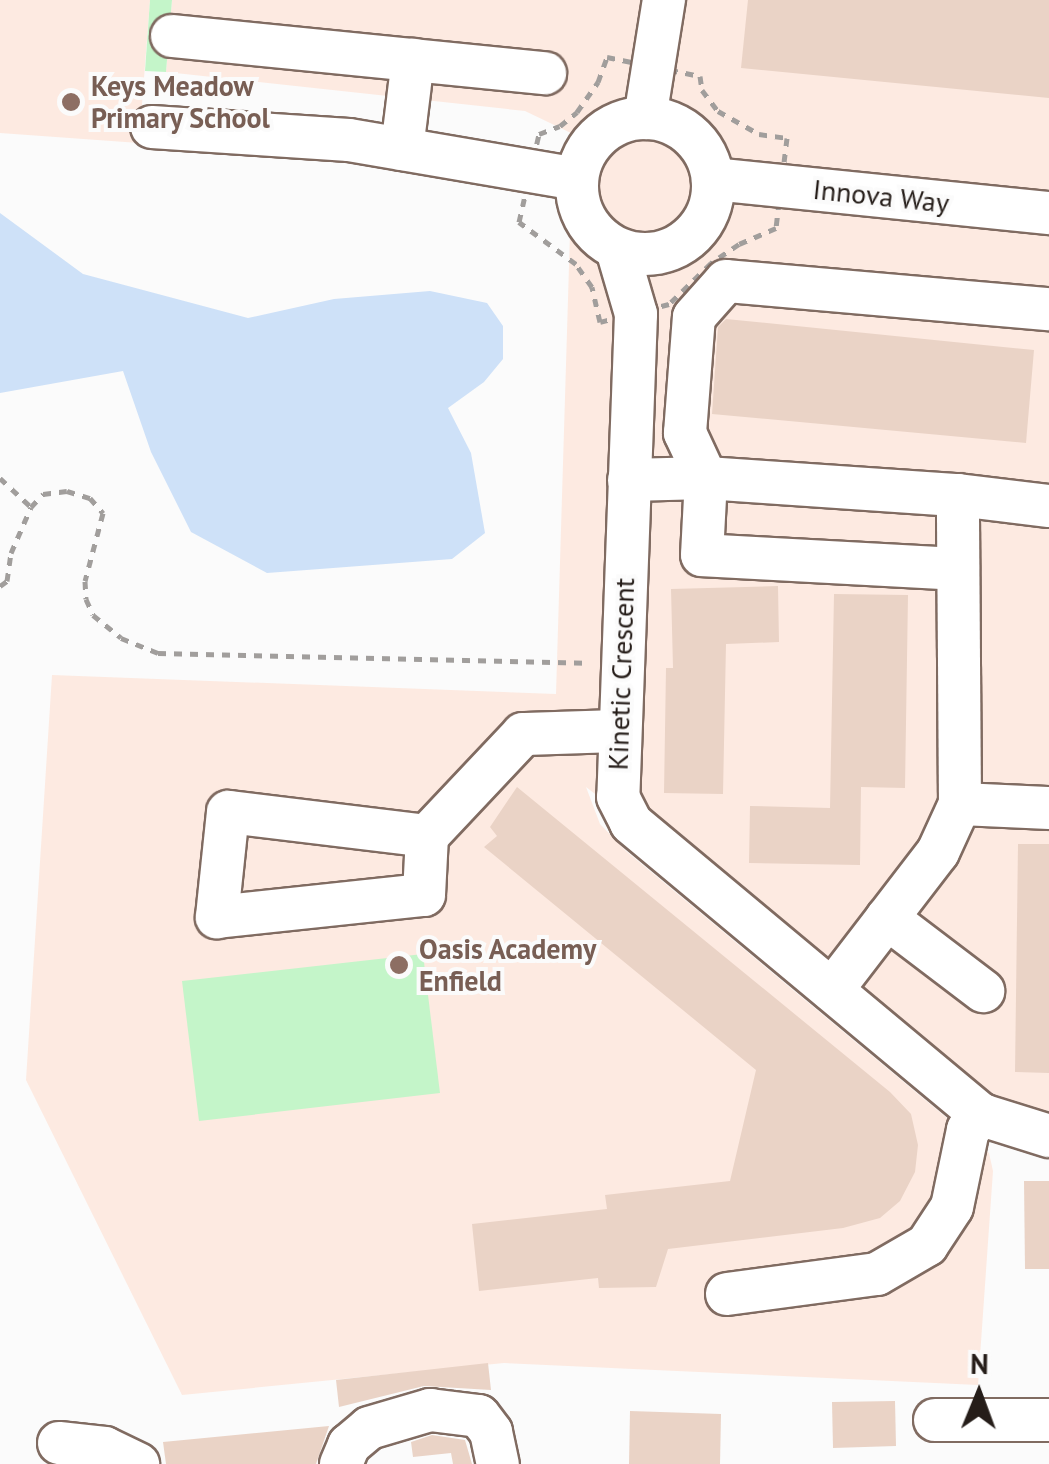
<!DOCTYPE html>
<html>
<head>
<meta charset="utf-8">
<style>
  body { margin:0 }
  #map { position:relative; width:1049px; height:1464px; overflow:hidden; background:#fbfbfb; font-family:"PT Sans",sans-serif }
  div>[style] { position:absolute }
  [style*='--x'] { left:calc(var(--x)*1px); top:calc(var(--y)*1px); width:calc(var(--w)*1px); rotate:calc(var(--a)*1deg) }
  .built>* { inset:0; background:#fdeae1 }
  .green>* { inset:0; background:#c4f5c9 }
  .water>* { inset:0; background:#cee1f8 }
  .building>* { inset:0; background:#ead3c6 }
  .path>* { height:5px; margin-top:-2.5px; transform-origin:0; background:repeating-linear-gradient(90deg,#a19e9c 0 8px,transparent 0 16px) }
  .roads { filter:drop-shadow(2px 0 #806b61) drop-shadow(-2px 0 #806b61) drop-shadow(0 2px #806b61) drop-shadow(0 -2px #806b61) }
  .minor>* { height:42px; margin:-21px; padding:0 21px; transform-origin:21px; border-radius:21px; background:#fff }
  .minor>.ring { margin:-21px; padding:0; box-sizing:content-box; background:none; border:42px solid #fff; border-radius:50% }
  .dots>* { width:28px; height:28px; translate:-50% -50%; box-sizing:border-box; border:5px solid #fbfbfb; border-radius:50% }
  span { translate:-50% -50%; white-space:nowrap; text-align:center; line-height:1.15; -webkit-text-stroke:8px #fbfbfb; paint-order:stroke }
  .education-label { font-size:28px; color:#785e54; font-weight:700 }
  .left { translate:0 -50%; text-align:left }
  .street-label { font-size:28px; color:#251d19 }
  .north { position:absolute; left:929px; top:1344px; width:100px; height:100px; -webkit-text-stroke:8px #fbfbfb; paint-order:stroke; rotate:1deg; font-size:28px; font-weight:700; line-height:40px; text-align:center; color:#251d19 }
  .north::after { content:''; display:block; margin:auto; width:35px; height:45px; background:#251d19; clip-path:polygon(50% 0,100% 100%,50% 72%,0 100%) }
</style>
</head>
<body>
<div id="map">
  <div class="built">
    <div style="clip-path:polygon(0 0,150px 0,139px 143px,0 133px)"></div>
    <div style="clip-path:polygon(172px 0,1049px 0,1049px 1114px,1011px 1113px,586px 787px,600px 824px,626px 851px,989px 1153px,993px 1171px,978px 1385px,504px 1363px,182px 1395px,26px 1080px,52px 675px,556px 694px,573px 134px,525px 111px,166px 72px)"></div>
  </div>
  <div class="green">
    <div style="clip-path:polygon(150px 0,172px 0,166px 72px,145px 71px)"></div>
    <div style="clip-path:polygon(423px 954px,440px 1093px,199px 1121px,182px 981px)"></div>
  </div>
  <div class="water">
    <div style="clip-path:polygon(0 213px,83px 274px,248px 318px,334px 299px,430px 291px,487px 303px,503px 326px,503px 359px,484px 382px,448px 408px,471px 453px,485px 533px,452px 559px,267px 573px,191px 532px,151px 452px,123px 371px,0 393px)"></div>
  </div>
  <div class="building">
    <div style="clip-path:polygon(748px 0,1049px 0,1049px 98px,741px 68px)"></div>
    <div style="clip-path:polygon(726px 319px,1034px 350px,1026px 443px,712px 414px,718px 327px)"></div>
    <div style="clip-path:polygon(778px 586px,779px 642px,726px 644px,723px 794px,664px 793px,666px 668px,673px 668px,671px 589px)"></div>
    <div style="clip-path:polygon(834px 594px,908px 595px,905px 788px,861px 787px,860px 865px,749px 863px,750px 806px,830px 808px)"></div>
    <div style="clip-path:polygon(517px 787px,890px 1092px,911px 1114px,918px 1145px,915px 1172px,900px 1201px,880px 1218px,843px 1228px,668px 1249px,656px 1287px,599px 1288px,598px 1278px,479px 1291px,472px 1224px,607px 1209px,605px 1195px,730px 1181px,756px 1070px,484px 847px,497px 836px,490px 827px)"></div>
    <div style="clip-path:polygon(1018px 844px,1049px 844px,1049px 1073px,1015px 1072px)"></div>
    <div style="clip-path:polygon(1024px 1181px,1049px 1181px,1049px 1269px,1025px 1269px)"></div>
    <div style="clip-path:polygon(488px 1363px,491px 1390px,424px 1386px,339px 1407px,336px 1380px)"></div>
    <div style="clip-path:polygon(895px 1401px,896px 1446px,833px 1448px,832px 1402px)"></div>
    <div style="clip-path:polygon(630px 1411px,721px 1414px,720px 1464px,629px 1464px)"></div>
    <div style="clip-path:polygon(329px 1426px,316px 1464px,166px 1464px,163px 1442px)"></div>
    <div style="clip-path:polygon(432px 1435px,465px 1440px,472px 1464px,453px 1464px,451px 1453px,413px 1457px,411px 1442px)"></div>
  </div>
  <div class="path">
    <div style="--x:607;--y:57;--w:95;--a:11.5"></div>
    <div style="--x:700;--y:76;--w:14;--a:82"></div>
    <div style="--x:702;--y:90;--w:26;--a:53"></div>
    <div style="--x:718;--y:111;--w:47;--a:29.3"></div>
    <div style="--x:759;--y:134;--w:28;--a:8"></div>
    <div style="--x:787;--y:138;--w:91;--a:97"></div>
    <div style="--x:776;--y:228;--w:40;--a:156.6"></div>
    <div style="--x:739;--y:244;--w:34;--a:146"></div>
    <div style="--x:711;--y:263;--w:59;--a:135.7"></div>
    <div style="--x:669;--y:304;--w:71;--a:165.4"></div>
    <div style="--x:600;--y:322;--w:36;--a:-103"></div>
    <div style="--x:592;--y:287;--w:28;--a:-125"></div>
    <div style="--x:576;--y:264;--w:71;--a:-143.6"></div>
    <div style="--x:519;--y:222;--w:90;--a:-77.2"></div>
    <div style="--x:539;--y:134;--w:22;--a:-21"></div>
    <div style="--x:560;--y:126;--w:22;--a:-39"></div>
    <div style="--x:577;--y:112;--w:37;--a:-55"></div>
    <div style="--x:598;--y:82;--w:27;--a:-70"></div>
    <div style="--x:0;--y:478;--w:42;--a:43.1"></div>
    <div style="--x:0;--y:586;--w:9;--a:-36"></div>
    <div style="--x:7;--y:581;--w:28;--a:-82"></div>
    <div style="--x:11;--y:553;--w:50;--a:-66.5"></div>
    <div style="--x:31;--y:507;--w:18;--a:-47"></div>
    <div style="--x:43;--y:494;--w:24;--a:-7"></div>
    <div style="--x:67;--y:491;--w:24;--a:17"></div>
    <div style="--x:90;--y:498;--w:20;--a:49"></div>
    <div style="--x:103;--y:513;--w:70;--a:104.8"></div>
    <div style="--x:85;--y:581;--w:18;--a:87"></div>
    <div style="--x:86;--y:599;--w:17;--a:66"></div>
    <div style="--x:93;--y:615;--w:36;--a:39"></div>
    <div style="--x:121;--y:638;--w:40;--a:22"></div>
    <div style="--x:158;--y:653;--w:428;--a:1.3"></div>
  </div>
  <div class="roads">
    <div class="minor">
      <div style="--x:172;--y:36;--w:375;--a:5.7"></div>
      <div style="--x:645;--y:118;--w:120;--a:-80.9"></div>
      <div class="ring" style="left:577px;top:118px;width:94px;height:94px"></div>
      <div style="--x:152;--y:127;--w:197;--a:3.8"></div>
      <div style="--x:349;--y:140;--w:230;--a:9.7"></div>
      <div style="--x:402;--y:149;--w:90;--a:-83"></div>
      <div style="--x:713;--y:179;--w:338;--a:5.8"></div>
      <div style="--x:617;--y:249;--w:68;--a:73.7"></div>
      <div style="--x:636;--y:314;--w:483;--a:92.1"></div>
      <div style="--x:618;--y:797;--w:29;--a:63"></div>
      <div style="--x:631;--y:823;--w:457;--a:39.8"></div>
      <div style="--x:982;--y:1115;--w:70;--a:17.4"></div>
      <div style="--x:629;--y:480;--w:77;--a:-1.5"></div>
      <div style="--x:706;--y:478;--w:253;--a:3.9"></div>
      <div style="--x:958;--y:495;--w:92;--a:6.9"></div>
      <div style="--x:958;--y:569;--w:256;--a:-176.9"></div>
      <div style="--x:702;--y:555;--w:77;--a:-87"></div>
      <div style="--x:706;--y:478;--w:50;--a:-115"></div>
      <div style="--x:685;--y:433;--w:116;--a:-85.6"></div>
      <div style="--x:694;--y:317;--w:48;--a:-48.4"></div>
      <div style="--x:726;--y:281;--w:324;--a:5"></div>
      <div style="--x:960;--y:804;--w:89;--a:2.6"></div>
      <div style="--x:427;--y:836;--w:200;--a:-173.1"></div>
      <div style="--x:228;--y:812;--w:106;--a:96"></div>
      <div style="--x:217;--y:917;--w:208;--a:-6.1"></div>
      <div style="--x:424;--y:895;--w:59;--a:-87.1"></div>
      <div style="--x:427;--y:836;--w:140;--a:-46.7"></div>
      <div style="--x:523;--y:734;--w:96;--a:-1.8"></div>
      <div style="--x:887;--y:918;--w:121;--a:37.2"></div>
      <div style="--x:832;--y:990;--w:174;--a:-52.5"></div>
      <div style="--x:938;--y:852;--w:53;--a:-65.4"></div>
      <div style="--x:960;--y:804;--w:309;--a:-90.4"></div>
      <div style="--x:727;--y:1294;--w:151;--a:-7.6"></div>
      <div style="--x:877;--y:1274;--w:58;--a:-30.1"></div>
      <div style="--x:927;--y:1245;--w:45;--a:-56.7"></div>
      <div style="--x:952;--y:1207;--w:79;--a:-78.3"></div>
      <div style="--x:968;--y:1130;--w:21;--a:-47"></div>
      <div style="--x:935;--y:1420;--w:114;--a:0"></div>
      <div style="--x:59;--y:1443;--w:46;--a:6.2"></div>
      <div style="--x:105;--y:1448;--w:37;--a:26"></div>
      <div style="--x:341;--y:1464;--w:21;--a:-67"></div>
      <div style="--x:349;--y:1445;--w:26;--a:-40"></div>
      <div style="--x:369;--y:1428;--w:64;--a:-16.4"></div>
      <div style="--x:430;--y:1410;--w:49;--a:7"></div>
      <div style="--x:479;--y:1416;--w:20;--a:53"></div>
      <div style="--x:491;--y:1432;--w:33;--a:78"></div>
    </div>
  </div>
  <div class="dots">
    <div style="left:71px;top:102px;background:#8d6e63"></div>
    <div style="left:399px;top:965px;background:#8d6e63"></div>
  </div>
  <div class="education-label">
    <span class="left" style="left:91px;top:102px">Keys Meadow<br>Primary School</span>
    <span class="left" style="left:419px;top:965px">Oasis Academy<br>Enfield</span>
  </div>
  <div class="street-label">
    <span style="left:881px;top:196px;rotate:6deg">Innova Way</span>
    <span style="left:621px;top:674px;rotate:-88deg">Kinetic Crescent</span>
  </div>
  <div class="north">N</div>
</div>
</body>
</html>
